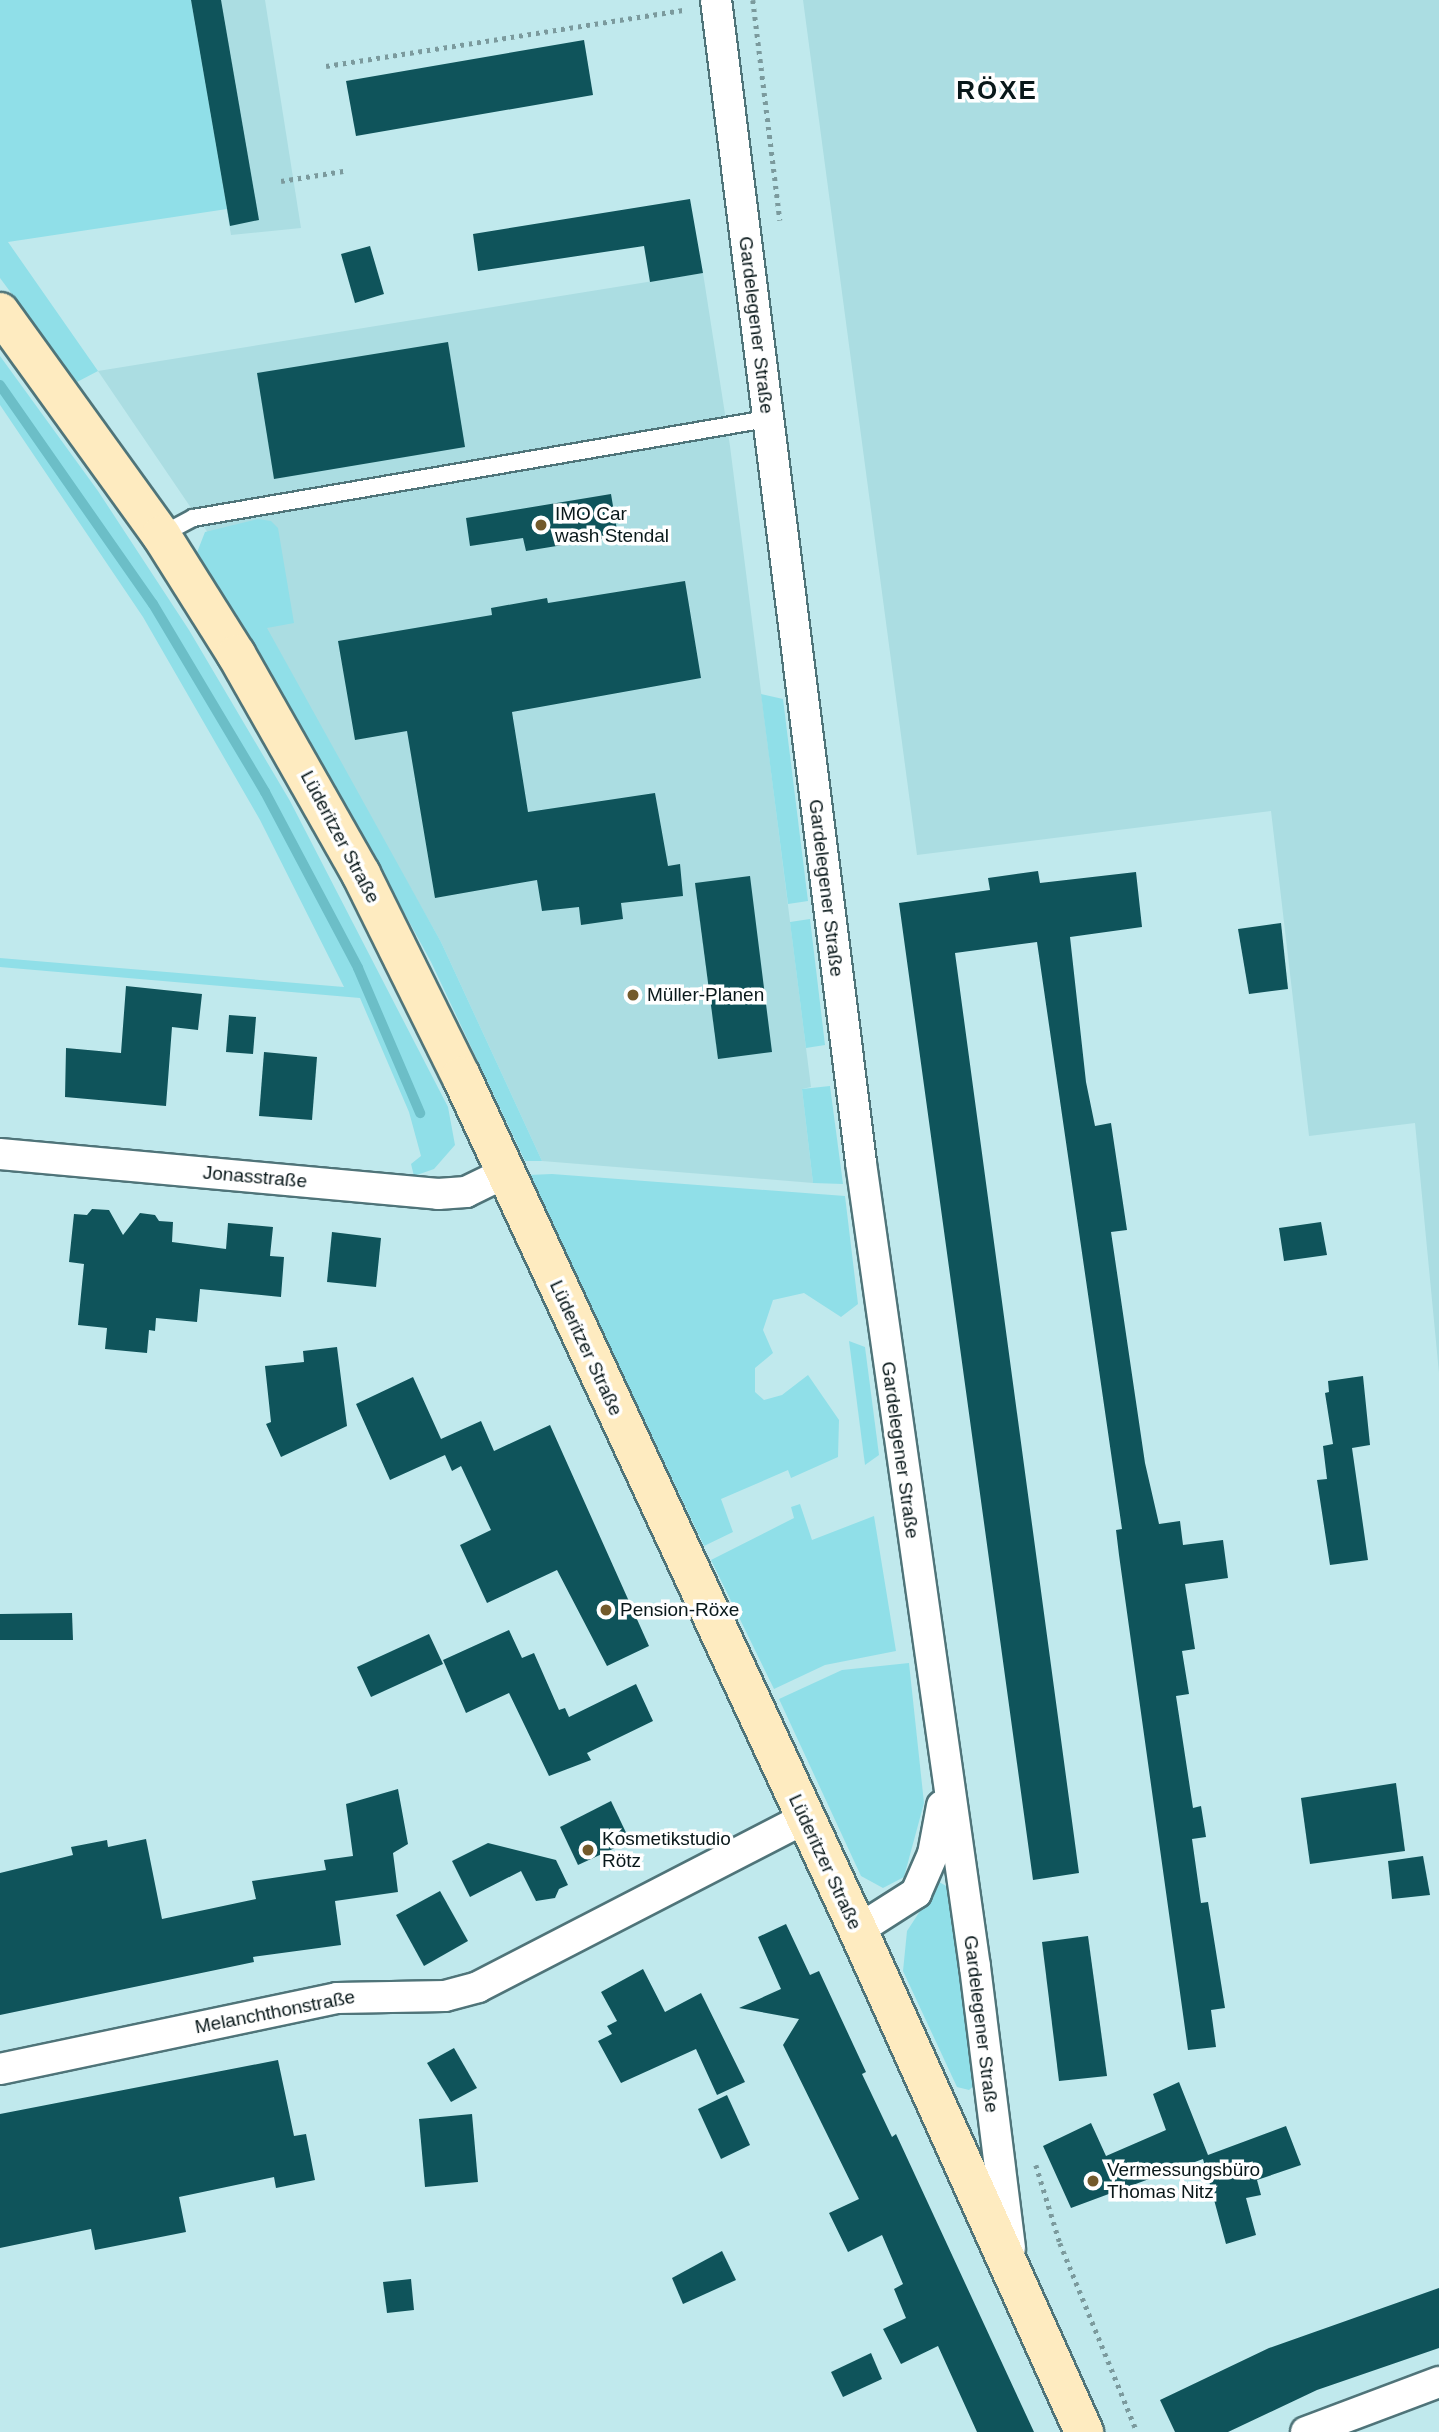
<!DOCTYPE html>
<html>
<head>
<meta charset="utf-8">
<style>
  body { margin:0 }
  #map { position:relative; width:1439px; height:2432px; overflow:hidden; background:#c0e9ed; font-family:Helvetica,sans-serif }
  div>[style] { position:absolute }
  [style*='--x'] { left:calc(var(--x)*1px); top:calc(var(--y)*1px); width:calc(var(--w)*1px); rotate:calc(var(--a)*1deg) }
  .built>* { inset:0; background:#abdde2 }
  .green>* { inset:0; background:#90dfe8 }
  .stream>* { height:10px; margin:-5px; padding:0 5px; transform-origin:5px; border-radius:5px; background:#6cbec7 }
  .building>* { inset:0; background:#0f545b }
  .path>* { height:4.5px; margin-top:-2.25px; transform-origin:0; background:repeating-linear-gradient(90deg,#7b9a9d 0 3.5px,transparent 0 8.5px) }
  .roads { filter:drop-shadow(2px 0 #4f7479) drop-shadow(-2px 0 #4f7479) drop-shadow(0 2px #4f7479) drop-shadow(0 -2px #4f7479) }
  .lane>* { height:16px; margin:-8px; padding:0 8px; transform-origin:8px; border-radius:8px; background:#fff }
  .street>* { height:30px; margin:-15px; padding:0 15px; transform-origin:15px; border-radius:15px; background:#fff }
  .secondary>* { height:38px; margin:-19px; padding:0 19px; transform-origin:19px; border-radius:19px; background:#feebc0 }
  .dots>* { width:19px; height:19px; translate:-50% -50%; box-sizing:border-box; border:4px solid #fff; border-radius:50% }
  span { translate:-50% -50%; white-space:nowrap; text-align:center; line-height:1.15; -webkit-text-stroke:7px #fff; paint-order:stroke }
  .street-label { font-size:19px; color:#09181a }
  .poi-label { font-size:19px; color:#09181a }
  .left { translate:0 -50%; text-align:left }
  .district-label { font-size:26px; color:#09181a; font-weight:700; letter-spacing:2px }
</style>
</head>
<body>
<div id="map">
  <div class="built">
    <div style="clip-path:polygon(191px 0,265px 0,301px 228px,231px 235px)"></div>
    <div style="clip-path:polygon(803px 0,1439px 0,1439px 1373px,1415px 1123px,1309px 1136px,1271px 811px,917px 855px)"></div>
    <div style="clip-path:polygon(703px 273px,730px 446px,806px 1048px,811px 1087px,802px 1089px,813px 1183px,542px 1161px,441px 942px,221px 552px,98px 371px)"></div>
  </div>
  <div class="green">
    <div style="clip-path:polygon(0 0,191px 0,227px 209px,8px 242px,98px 371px,77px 382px,0 278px)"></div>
    <div style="clip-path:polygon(0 356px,98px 491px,189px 630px,290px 801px,448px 1107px,455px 1145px,434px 1169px,414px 1176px,411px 1164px,421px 1156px,409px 1112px,360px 998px,0 967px,0 958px,344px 987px,260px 820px,143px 617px,0 405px)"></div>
    <div style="clip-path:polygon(258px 519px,271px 521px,278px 528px,294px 623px,267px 628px,441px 942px,542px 1161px,525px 1161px,431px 962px,342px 798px,247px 632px,196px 555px,205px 532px)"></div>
    <div style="clip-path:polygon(761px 694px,783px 699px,808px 901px,788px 904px)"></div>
    <div style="clip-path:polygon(810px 919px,825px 1045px,806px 1048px,790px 922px)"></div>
    <div style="clip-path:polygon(830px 1086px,843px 1184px,813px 1183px,802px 1089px)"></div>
    <div style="clip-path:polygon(552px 1174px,845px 1196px,858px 1304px,841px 1317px,804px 1293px,773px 1300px,763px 1330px,773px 1353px,755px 1368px,755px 1392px,764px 1400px,782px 1395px,808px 1375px,839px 1420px,838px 1457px,791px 1478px,788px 1470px,721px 1499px,733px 1532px,704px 1546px,529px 1175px)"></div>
    <div style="clip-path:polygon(849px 1341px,865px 1347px,879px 1455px,865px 1465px)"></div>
    <div style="clip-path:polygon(800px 1504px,812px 1540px,874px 1516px,896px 1651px,825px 1665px,774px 1689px,711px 1560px,794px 1518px,791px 1507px)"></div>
    <div style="clip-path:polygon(909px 1663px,924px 1803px,904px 1877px,883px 1888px,861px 1876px,779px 1699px,842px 1670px)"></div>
    <div style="clip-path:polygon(939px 1882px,950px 1888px,975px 2085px,969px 2090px,957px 2087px,903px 1971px,907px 1931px)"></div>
  </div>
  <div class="stream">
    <div style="--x:0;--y:385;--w:267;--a:55.1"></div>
    <div style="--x:153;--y:604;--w:219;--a:59.2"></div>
    <div style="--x:265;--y:792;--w:199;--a:62.1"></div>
    <div style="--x:358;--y:968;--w:158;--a:66.8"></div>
  </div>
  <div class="building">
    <div style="clip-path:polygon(191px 0,221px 0,259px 220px,230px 226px)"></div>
    <div style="clip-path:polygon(584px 40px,593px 95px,356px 136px,346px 81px)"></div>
    <div style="clip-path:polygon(690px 199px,703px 273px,650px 282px,644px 246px,478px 271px,473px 234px)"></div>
    <div style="clip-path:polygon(370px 246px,384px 294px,355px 303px,341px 254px)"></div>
    <div style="clip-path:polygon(448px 342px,465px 447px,274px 479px,257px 373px)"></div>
    <div style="clip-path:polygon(611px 494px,618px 536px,526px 551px,523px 538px,470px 546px,466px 518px)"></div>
    <div style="clip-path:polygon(685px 581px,701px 678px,512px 712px,528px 812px,655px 793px,668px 866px,680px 864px,683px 896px,621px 903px,623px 919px,581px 925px,579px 907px,542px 911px,537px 880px,435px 898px,407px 731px,355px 740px,338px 641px,492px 615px,491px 608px,547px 598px,548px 603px)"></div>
    <div style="clip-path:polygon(1038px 871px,1040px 883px,1136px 872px,1142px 927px,1070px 937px,1086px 1082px,1095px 1126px,1111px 1123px,1127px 1230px,1111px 1232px,1145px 1463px,1159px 1524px,1180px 1521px,1183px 1545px,1223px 1540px,1228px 1578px,1185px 1584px,1195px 1649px,1182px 1651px,1189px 1694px,1176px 1696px,1193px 1808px,1201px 1806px,1206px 1837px,1192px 1839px,1201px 1903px,1208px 1902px,1225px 2008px,1211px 2010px,1216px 2047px,1188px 2050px,1119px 1555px,1116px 1530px,1122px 1529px,1037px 942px,955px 953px,1079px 1873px,1033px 1880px,899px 903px,990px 890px,988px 878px)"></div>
    <div style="clip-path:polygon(750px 876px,772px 1052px,718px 1059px,695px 883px)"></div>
    <div style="clip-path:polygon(1281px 923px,1288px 989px,1249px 994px,1238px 929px)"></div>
    <div style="clip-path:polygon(126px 986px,202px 994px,198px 1030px,172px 1027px,166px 1106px,65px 1097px,66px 1048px,121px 1053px)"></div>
    <div style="clip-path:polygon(229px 1015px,256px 1017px,253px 1054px,226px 1052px)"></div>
    <div style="clip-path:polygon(264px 1052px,317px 1057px,312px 1120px,259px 1116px)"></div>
    <div style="clip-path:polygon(92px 1209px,109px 1210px,123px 1235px,140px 1213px,155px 1215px,159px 1221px,173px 1222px,172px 1242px,226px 1249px,228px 1223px,273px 1227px,270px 1256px,284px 1257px,281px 1297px,200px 1289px,197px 1322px,156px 1318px,155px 1331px,149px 1330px,147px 1353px,105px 1349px,107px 1328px,78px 1325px,84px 1264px,69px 1262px,74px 1214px,87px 1215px)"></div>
    <div style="clip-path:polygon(1321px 1222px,1327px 1255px,1284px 1261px,1279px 1228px)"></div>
    <div style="clip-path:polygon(332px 1232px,381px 1238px,376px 1287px,327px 1282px)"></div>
    <div style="clip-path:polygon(337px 1347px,347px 1426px,281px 1457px,266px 1424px,271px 1422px,265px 1366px,304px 1362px,303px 1351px)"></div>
    <div style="clip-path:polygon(1363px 1376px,1370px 1445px,1352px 1448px,1368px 1560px,1330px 1565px,1317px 1480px,1327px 1479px,1323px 1446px,1333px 1444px,1325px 1393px,1329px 1392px,1328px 1381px)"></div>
    <div style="clip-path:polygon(413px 1377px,441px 1439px,481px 1421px,494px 1451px,550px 1425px,649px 1646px,607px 1666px,557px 1570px,487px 1603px,460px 1545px,491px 1530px,461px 1466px,452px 1471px,445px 1455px,390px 1480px,356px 1404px)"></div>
    <div style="clip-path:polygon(72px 1613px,73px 1640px,0 1640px,0 1614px)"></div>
    <div style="clip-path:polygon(509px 1630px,522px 1658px,534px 1653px,559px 1710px,565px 1708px,569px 1717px,636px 1684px,653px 1721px,587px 1753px,591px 1760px,549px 1776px,509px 1693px,466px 1713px,443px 1660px)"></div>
    <div style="clip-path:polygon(429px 1634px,443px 1664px,371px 1697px,357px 1667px)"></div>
    <div style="clip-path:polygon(1396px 1783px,1405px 1851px,1310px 1864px,1301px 1798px)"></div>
    <div style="clip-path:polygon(398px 1789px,408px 1844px,393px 1853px,398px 1892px,335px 1901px,341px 1945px,253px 1957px,254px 1962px,0 2015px,0 1873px,73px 1855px,71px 1847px,107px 1840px,108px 1847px,146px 1839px,162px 1919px,256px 1899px,252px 1881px,326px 1870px,324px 1860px,353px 1856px,346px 1804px)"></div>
    <div style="clip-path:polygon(611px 1801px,630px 1841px,578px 1865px,560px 1827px)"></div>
    <div style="clip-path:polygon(488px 1843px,556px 1860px,568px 1885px,559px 1889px,555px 1898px,536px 1901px,521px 1871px,470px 1897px,452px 1861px)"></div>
    <div style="clip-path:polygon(1423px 1856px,1430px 1895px,1392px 1899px,1388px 1861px)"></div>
    <div style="clip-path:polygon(440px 1891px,468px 1941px,424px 1966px,396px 1915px)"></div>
    <div style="clip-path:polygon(786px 1924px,810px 1975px,819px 1971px,866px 2072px,862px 2074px,892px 2137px,896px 2134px,1034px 2432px,977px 2432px,938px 2346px,901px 2364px,883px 2329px,906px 2318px,894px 2289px,903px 2284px,882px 2235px,848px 2252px,829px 2213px,859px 2199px,783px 2045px,799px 2019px,739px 2008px,781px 1989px,758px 1937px)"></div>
    <div style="clip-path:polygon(1088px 1936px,1107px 2076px,1059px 2081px,1042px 1942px)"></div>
    <div style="clip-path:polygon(643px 1969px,665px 2012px,701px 1993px,745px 2082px,717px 2095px,696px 2049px,621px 2083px,598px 2041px,612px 2034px,607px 2026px,617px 2021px,601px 1992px)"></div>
    <div style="clip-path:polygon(454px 2048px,477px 2088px,451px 2102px,427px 2063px)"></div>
    <div style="clip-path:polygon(278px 2060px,294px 2136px,306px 2134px,315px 2180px,276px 2188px,274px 2177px,179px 2197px,186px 2232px,95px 2250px,91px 2229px,0 2248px,0 2114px)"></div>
    <div style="clip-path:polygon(1179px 2082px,1208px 2155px,1286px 2126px,1301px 2165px,1257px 2180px,1261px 2195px,1246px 2198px,1256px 2235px,1226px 2244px,1203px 2159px,1071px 2208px,1043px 2146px,1091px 2123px,1106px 2156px,1166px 2130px,1153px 2094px)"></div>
    <div style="clip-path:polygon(727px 2095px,750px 2145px,721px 2159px,698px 2109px)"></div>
    <div style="clip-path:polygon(472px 2114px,478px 2182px,425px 2187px,419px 2119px)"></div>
    <div style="clip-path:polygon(722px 2251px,736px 2280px,683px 2304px,672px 2278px)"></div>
    <div style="clip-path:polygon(411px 2279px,414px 2310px,387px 2313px,383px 2282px)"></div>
    <div style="clip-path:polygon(1439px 2288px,1439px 2348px,1317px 2390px,1228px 2432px,1175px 2432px,1160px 2400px,1269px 2348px)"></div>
    <div style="clip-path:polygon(871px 2353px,882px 2379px,843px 2397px,831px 2372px)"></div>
  </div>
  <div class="path">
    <div style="--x:753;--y:0;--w:222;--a:83"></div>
    <div style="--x:326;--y:66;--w:363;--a:-8.9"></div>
    <div style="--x:281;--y:181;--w:63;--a:-9.2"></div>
    <div style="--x:1036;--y:2165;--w:82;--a:72.9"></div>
    <div style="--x:1060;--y:2243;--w:204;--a:67.8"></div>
  </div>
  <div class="roads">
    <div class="lane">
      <div style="--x:161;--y:535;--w:36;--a:-28"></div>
      <div style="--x:193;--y:518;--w:582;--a:-9.79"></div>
    </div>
    <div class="street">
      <div style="--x:716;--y:0;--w:1172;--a:82.89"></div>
      <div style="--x:861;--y:1163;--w:812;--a:81.93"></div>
      <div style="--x:975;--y:1967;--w:283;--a:82.9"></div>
      <div style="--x:0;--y:1154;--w:440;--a:5.2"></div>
      <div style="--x:438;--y:1194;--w:28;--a:-4"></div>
      <div style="--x:466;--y:1192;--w:43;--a:-26"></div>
      <div style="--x:858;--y:1930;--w:69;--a:-32.5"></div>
      <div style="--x:916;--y:1893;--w:43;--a:-66.4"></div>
      <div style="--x:933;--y:1854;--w:49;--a:-79.4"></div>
      <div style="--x:0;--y:2069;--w:344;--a:-11.9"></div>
      <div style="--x:337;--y:1998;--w:108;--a:-1.1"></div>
      <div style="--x:445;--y:1996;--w:34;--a:-15"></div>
      <div style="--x:478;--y:1987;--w:368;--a:-27.3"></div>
      <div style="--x:1306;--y:2432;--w:142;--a:-20.6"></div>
    </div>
    <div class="secondary">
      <div style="--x:0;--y:312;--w:275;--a:54.2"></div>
      <div style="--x:161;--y:535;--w:141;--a:57.8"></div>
      <div style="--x:236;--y:654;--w:253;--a:60.4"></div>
      <div style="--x:361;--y:874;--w:225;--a:63.7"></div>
      <div style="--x:461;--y:1076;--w:942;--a:65.07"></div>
      <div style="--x:858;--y:1930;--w:551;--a:65.76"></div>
    </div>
  </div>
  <div class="dots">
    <div style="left:541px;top:525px;background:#735a2b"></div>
    <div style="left:633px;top:995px;background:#735a2b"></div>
    <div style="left:606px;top:1610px;background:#735a2b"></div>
    <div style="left:588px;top:1850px;background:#735a2b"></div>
    <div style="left:1093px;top:2181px;background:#735a2b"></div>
  </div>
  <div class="street-label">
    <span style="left:756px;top:325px;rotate:83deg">Gardelegener Straße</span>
    <span style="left:340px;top:837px;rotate:62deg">Lüderitzer Straße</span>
    <span style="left:826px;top:888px;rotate:83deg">Gardelegener Straße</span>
    <span style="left:255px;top:1177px;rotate:5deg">Jonasstraße</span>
    <span style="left:586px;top:1348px;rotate:65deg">Lüderitzer Straße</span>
    <span style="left:900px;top:1450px;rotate:82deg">Gardelegener Straße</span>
    <span style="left:825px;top:1862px;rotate:65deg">Lüderitzer Straße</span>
    <span style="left:275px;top:2012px;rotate:-11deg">Melanchthonstraße</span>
    <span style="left:981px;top:2024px;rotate:83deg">Gardelegener Straße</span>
  </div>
  <div class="poi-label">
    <span class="left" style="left:555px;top:525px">IMO Car<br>wash Stendal</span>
    <span class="left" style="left:647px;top:995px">Müller-Planen</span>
    <span class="left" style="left:620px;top:1610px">Pension-Röxe</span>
    <span class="left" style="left:602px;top:1850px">Kosmetikstudio<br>Rötz</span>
    <span class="left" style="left:1107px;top:2181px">Vermessungsbüro<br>Thomas Nitz</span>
  </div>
  <div class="district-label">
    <span style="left:997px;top:91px">RÖXE</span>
  </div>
</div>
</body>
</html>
